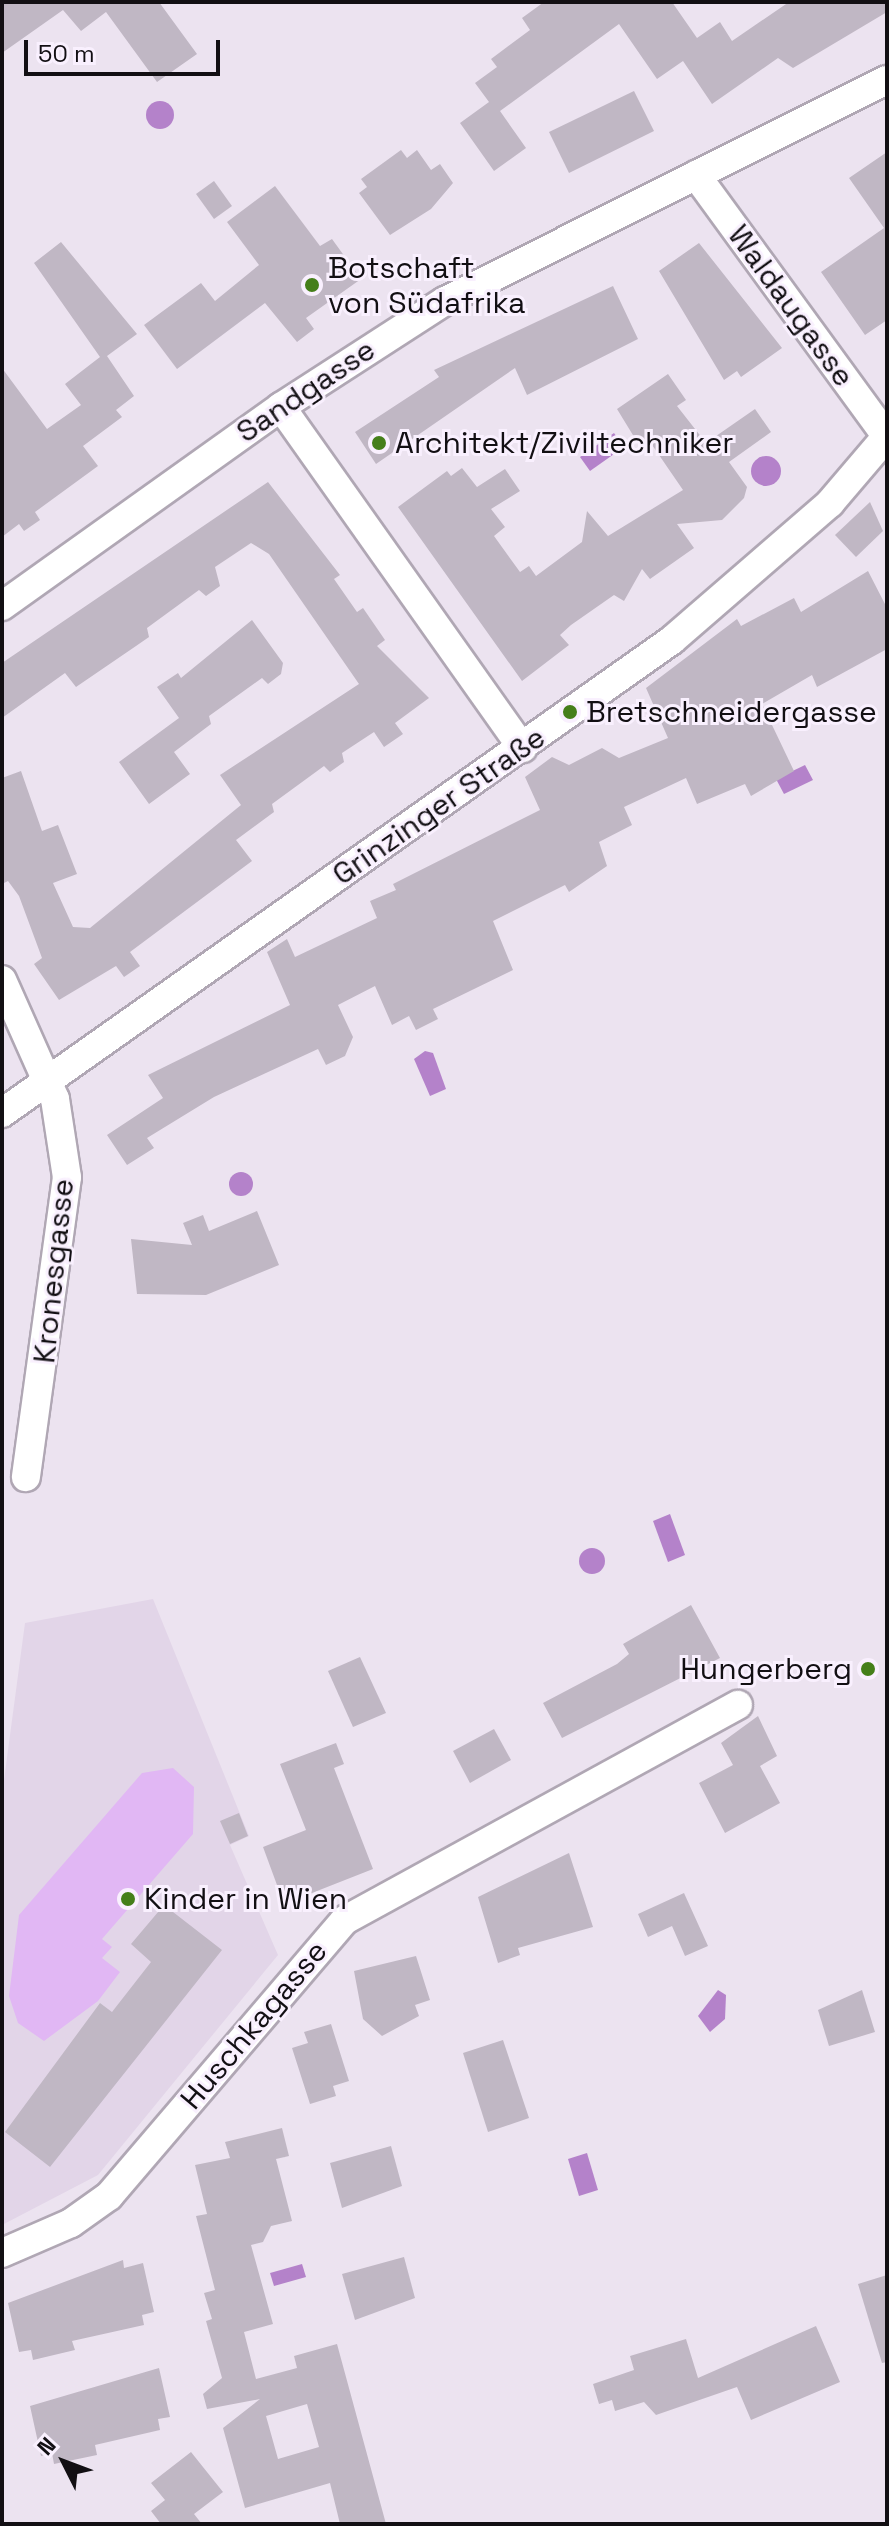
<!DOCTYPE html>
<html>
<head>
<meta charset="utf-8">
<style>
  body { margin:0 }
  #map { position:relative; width:889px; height:2526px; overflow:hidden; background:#ece3f0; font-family:"Space Grotesk",sans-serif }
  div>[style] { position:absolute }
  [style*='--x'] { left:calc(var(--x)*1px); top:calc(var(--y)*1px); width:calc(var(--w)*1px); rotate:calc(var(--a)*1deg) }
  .built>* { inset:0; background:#e2d5e8 }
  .green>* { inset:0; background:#e1b7f4 }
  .water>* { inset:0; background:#b482ca }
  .round { border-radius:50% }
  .building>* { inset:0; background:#c0b7c4 }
  .roads { filter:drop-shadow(2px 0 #b0a7b4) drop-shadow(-2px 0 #b0a7b4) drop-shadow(0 2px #b0a7b4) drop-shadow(0 -2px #b0a7b4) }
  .minor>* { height:28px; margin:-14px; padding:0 14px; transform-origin:14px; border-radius:14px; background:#fff }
  .dots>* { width:22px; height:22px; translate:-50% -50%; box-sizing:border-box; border:4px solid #f9f0fe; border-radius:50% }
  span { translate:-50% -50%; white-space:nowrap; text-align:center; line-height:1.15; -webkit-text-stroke:6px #f9f0fe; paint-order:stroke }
  .poi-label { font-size:30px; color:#120f13 }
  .left { translate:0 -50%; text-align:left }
  .right { translate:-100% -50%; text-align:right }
  .street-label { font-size:30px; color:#120f13 }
  .frame { position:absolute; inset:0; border:4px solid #120f13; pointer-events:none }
  .north { position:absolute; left:24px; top:2422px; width:80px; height:80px; -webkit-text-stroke:6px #f9f0fe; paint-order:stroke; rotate:312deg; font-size:22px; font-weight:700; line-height:32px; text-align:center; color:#120f13 }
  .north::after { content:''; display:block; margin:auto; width:28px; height:36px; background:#120f13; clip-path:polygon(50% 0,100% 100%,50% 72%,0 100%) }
  .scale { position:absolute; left:24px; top:40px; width:196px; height:36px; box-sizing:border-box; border:4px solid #120f13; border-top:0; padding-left:10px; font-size:24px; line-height:28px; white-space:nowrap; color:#120f13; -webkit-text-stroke:6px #f9f0fe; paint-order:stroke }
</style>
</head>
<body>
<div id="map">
  <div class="built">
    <div style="clip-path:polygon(153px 1599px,249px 1836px,230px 1845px,278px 1955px,98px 2175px,2px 2225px,2px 1795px,25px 1623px)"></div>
  </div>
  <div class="green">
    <div style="clip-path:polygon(173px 1768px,194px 1787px,193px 1834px,102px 1939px,112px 1947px,102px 1958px,120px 1972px,98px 2001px,44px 2041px,18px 2023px,9px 1996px,19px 1915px,142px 1773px)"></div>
  </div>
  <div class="water">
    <div class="round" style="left:146px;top:101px;width:28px;height:28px"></div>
    <div style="clip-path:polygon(614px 433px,624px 447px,590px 471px,580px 457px)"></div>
    <div class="round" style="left:751px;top:456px;width:30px;height:30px"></div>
    <div style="clip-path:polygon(805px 765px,813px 780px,784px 794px,776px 779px)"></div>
    <div style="clip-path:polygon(425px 1051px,433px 1053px,446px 1089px,430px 1096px,414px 1059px)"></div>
    <div class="round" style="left:229px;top:1172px;width:24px;height:24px"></div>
    <div style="clip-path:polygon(670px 1514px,685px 1555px,668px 1562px,653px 1521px)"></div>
    <div class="round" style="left:579px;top:1548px;width:26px;height:26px"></div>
    <div style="clip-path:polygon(718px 1990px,726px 1995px,725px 2019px,710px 2032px,698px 2016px)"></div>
    <div style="clip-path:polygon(587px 2153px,598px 2190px,579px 2196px,568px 2159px)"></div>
    <div style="clip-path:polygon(302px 2264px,306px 2277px,274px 2286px,270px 2273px)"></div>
  </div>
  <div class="building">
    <div style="clip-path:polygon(2px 2px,159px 2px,197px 54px,157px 82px,106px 12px,81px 31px,63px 10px,2px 53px)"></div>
    <div style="clip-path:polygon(544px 2px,672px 2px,697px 38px,720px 22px,732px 41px,789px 2px,887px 2px,887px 12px,793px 68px,778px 58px,712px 104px,683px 61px,657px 79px,619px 24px,500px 111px,526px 148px,494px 171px,460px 123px,489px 102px,475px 83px,497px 67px,491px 59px,530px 30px,522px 18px)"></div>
    <div style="clip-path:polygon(634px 91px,654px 131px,569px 173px,549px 132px)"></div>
    <div style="clip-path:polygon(401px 150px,407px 158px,417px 150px,431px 170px,440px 164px,453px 183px,431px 209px,390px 235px,359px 193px,367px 187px,361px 179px)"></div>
    <div style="clip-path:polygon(887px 152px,887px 320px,865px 335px,821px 272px,884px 228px,849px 178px)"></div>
    <div style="clip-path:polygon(214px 181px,232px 206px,214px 219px,196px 194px)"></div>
    <div style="clip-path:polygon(275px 186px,320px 246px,332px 239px,361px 279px,306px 318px,314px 329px,297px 342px,265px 303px,177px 369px,144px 325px,201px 283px,215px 301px,259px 265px,227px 222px)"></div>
    <div style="clip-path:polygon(61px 242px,137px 334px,107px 356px,134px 396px,116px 410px,122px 417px,83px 446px,98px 466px,35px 512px,40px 520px,24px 531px,19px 524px,2px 537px,2px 368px,47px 429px,81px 405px,65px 384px,100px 357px,34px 263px)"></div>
    <div style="clip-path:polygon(699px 243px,782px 348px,741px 377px,737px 371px,724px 380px,659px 271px)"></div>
    <div style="clip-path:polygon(613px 286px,638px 339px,527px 395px,515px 368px,376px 464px,355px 432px,439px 377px,434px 370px)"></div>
    <div style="clip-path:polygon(668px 374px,686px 400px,677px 406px,706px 443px,755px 409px,771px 432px,729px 462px,747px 487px,744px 498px,722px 520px,677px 524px,694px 548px,650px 579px,642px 569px,624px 601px,614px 595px,571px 625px,560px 635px,569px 645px,522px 681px,398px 507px,447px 471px,451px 476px,462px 468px,477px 487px,505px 469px,520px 491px,491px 509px,505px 527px,494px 536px,520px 572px,529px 566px,536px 576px,582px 542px,587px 511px,608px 536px,683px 490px,648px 439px,639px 445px,617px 409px)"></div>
    <div style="clip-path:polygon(268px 482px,340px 575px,334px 579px,357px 612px,363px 608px,385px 640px,377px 646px,429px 698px,395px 723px,403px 734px,384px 747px,374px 732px,342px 753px,344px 762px,330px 772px,324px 766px,272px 804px,274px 812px,236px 840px,252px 861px,130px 952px,140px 966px,124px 977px,116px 966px,59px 1000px,34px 964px,42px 958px,19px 896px,8px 881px,2px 884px,2px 778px,21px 771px,42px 831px,58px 825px,77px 874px,53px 883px,73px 927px,90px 928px,241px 805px,220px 775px,359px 684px,269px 554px,251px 543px,215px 567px,220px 586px,206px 596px,199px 590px,147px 628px,149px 637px,136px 646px,76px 687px,65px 673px,2px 718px,2px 663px)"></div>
    <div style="clip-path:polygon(870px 502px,883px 531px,856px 557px,835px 535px)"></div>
    <div style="clip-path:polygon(868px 571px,887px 608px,887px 649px,817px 687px,812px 675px,762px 704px,794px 771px,751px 796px,745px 784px,697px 804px,686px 778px,624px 807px,632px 825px,599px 842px,607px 866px,569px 892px,565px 885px,493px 921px,513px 970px,433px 1009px,438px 1019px,416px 1030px,409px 1016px,392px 1025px,375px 986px,338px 1005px,353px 1037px,345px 1056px,326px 1065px,318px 1049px,214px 1097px,147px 1138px,154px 1148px,127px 1165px,107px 1135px,163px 1098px,148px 1075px,290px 1005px,267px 952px,287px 939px,295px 957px,377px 918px,370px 901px,396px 890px,393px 884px,540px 810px,525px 777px,552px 757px,569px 765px,602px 748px,619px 758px,668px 738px,646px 688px,737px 619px,741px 626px,794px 598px,801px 612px)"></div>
    <div style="clip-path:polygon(252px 620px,283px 663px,281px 674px,268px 684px,262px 678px,209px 716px,211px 724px,174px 752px,190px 774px,149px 804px,119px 762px,179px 718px,157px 687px,178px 673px,181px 678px)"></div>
    <div style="clip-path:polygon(257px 1211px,279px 1265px,206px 1295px,137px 1294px,131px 1239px,192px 1245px,183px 1223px,203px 1215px,209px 1231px)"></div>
    <div style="clip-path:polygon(691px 1605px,720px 1658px,562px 1738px,543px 1703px,617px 1664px,629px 1654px,623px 1644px)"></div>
    <div style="clip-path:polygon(360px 1657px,386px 1713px,353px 1727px,328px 1671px)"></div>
    <div style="clip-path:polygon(758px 1716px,777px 1756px,760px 1766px,780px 1803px,725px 1833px,699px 1783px,733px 1765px,721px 1743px)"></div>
    <div style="clip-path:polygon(494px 1729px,511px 1760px,470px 1783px,453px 1751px)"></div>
    <div style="clip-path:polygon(336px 1743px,344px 1764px,334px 1768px,373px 1869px,284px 1904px,263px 1847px,306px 1830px,280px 1764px)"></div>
    <div style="clip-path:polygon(239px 1813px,248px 1836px,230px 1844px,220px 1821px)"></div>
    <div style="clip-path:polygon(569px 1853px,593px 1927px,518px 1948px,520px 1955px,498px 1963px,478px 1897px)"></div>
    <div style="clip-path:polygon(684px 1893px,708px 1946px,685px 1956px,672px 1926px,648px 1937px,638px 1914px)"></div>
    <div style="clip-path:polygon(164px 1905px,222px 1950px,50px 2167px,5px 2132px,100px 2003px,112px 2012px,151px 1962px,131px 1944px)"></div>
    <div style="clip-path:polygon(416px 1956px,430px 2000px,415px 2005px,419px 2016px,382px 2036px,363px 2019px,354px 1971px)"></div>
    <div style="clip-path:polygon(862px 1990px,875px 2032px,829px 2046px,818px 2010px)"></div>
    <div style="clip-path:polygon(331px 2024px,349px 2081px,333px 2086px,336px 2096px,310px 2104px,292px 2048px,308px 2043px,304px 2032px)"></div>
    <div style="clip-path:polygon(503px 2040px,529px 2118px,488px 2132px,463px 2053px)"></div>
    <div style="clip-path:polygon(evenodd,282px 2128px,289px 2156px,276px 2159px,292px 2221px,271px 2226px,263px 2242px,251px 2245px,273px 2324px,244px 2332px,256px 2379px,297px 2368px,294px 2356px,337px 2344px,386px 2524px,340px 2524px,330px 2483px,245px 2508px,223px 2428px,260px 2399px,207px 2409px,203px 2394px,222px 2378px,206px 2321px,212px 2319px,204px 2293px,215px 2290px,196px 2216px,207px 2214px,195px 2165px,230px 2158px,225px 2142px,282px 2128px,307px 2404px,319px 2447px,278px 2459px,266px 2416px,307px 2404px)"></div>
    <div style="clip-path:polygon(391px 2146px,402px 2186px,342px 2208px,330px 2163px)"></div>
    <div style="clip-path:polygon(404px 2257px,415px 2298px,355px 2320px,342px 2274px)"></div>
    <div style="clip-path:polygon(123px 2260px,124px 2268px,143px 2263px,154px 2312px,142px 2315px,144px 2325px,72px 2341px,75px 2350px,33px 2360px,31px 2350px,19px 2352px,8px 2303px)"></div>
    <div style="clip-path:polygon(887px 2275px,887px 2362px,882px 2363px,858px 2284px)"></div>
    <div style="clip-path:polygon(816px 2326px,840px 2382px,751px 2420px,737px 2387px,656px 2415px,644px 2402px,615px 2411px,612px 2400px,599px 2404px,593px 2384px,634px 2370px,630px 2356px,686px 2339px,698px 2378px)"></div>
    <div style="clip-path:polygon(159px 2368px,170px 2417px,158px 2419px,160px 2430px,95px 2445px,97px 2455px,54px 2464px,52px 2453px,41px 2456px,30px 2406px)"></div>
    <div style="clip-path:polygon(191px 2452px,223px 2492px,194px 2514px,202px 2524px,161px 2524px,151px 2511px,165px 2500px,151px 2483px)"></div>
  </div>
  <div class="roads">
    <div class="minor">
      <div style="--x:696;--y:175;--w:324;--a:53.9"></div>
      <div style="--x:281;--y:407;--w:418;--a:54.7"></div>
      <div style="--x:2;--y:606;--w:343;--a:-35.5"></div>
      <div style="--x:281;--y:407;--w:195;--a:-32.9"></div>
      <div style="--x:445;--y:301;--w:494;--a:-26.6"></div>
      <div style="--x:2;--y:980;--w:130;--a:66"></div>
      <div style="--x:55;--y:1099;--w:79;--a:81.3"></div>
      <div style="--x:67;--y:1177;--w:303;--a:97.8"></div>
      <div style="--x:2;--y:1113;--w:820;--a:-35.22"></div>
      <div style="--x:672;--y:640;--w:209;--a:-40.9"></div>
      <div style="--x:830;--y:503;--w:88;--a:-49.6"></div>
      <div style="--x:2;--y:2253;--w:75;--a:-23.5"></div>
      <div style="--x:71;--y:2223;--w:47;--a:-35.4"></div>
      <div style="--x:109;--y:2196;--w:363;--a:-49.5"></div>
      <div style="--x:345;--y:1920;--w:448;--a:-28.7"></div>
    </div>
  </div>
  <div class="dots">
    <div style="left:312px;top:285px;background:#457f1a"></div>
    <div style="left:379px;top:443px;background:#457f1a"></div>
    <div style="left:570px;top:712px;background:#457f1a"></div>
    <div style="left:868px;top:1669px;background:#457f1a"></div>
    <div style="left:128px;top:1899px;background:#457f1a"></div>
  </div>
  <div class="poi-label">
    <span class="left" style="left:328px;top:285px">Botschaft<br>von Südafrika</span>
    <span class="left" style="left:395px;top:443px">Architekt/Ziviltechniker</span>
    <span class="left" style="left:586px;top:712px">Bretschneidergasse</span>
    <span class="right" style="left:852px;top:1669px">Hungerberg</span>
    <span class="left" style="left:144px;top:1899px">Kinder in Wien</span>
  </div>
  <div class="street-label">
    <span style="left:791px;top:306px;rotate:54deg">Waldaugasse</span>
    <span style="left:306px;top:391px;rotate:-34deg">Sandgasse</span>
    <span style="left:439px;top:806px;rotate:-35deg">Grinzinger Straße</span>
    <span style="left:54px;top:1271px;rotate:-84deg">Kronesgasse</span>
    <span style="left:254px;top:2025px;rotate:-50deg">Huschkagasse</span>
  </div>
  <div class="frame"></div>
  <div class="north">N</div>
  <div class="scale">50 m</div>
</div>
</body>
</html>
